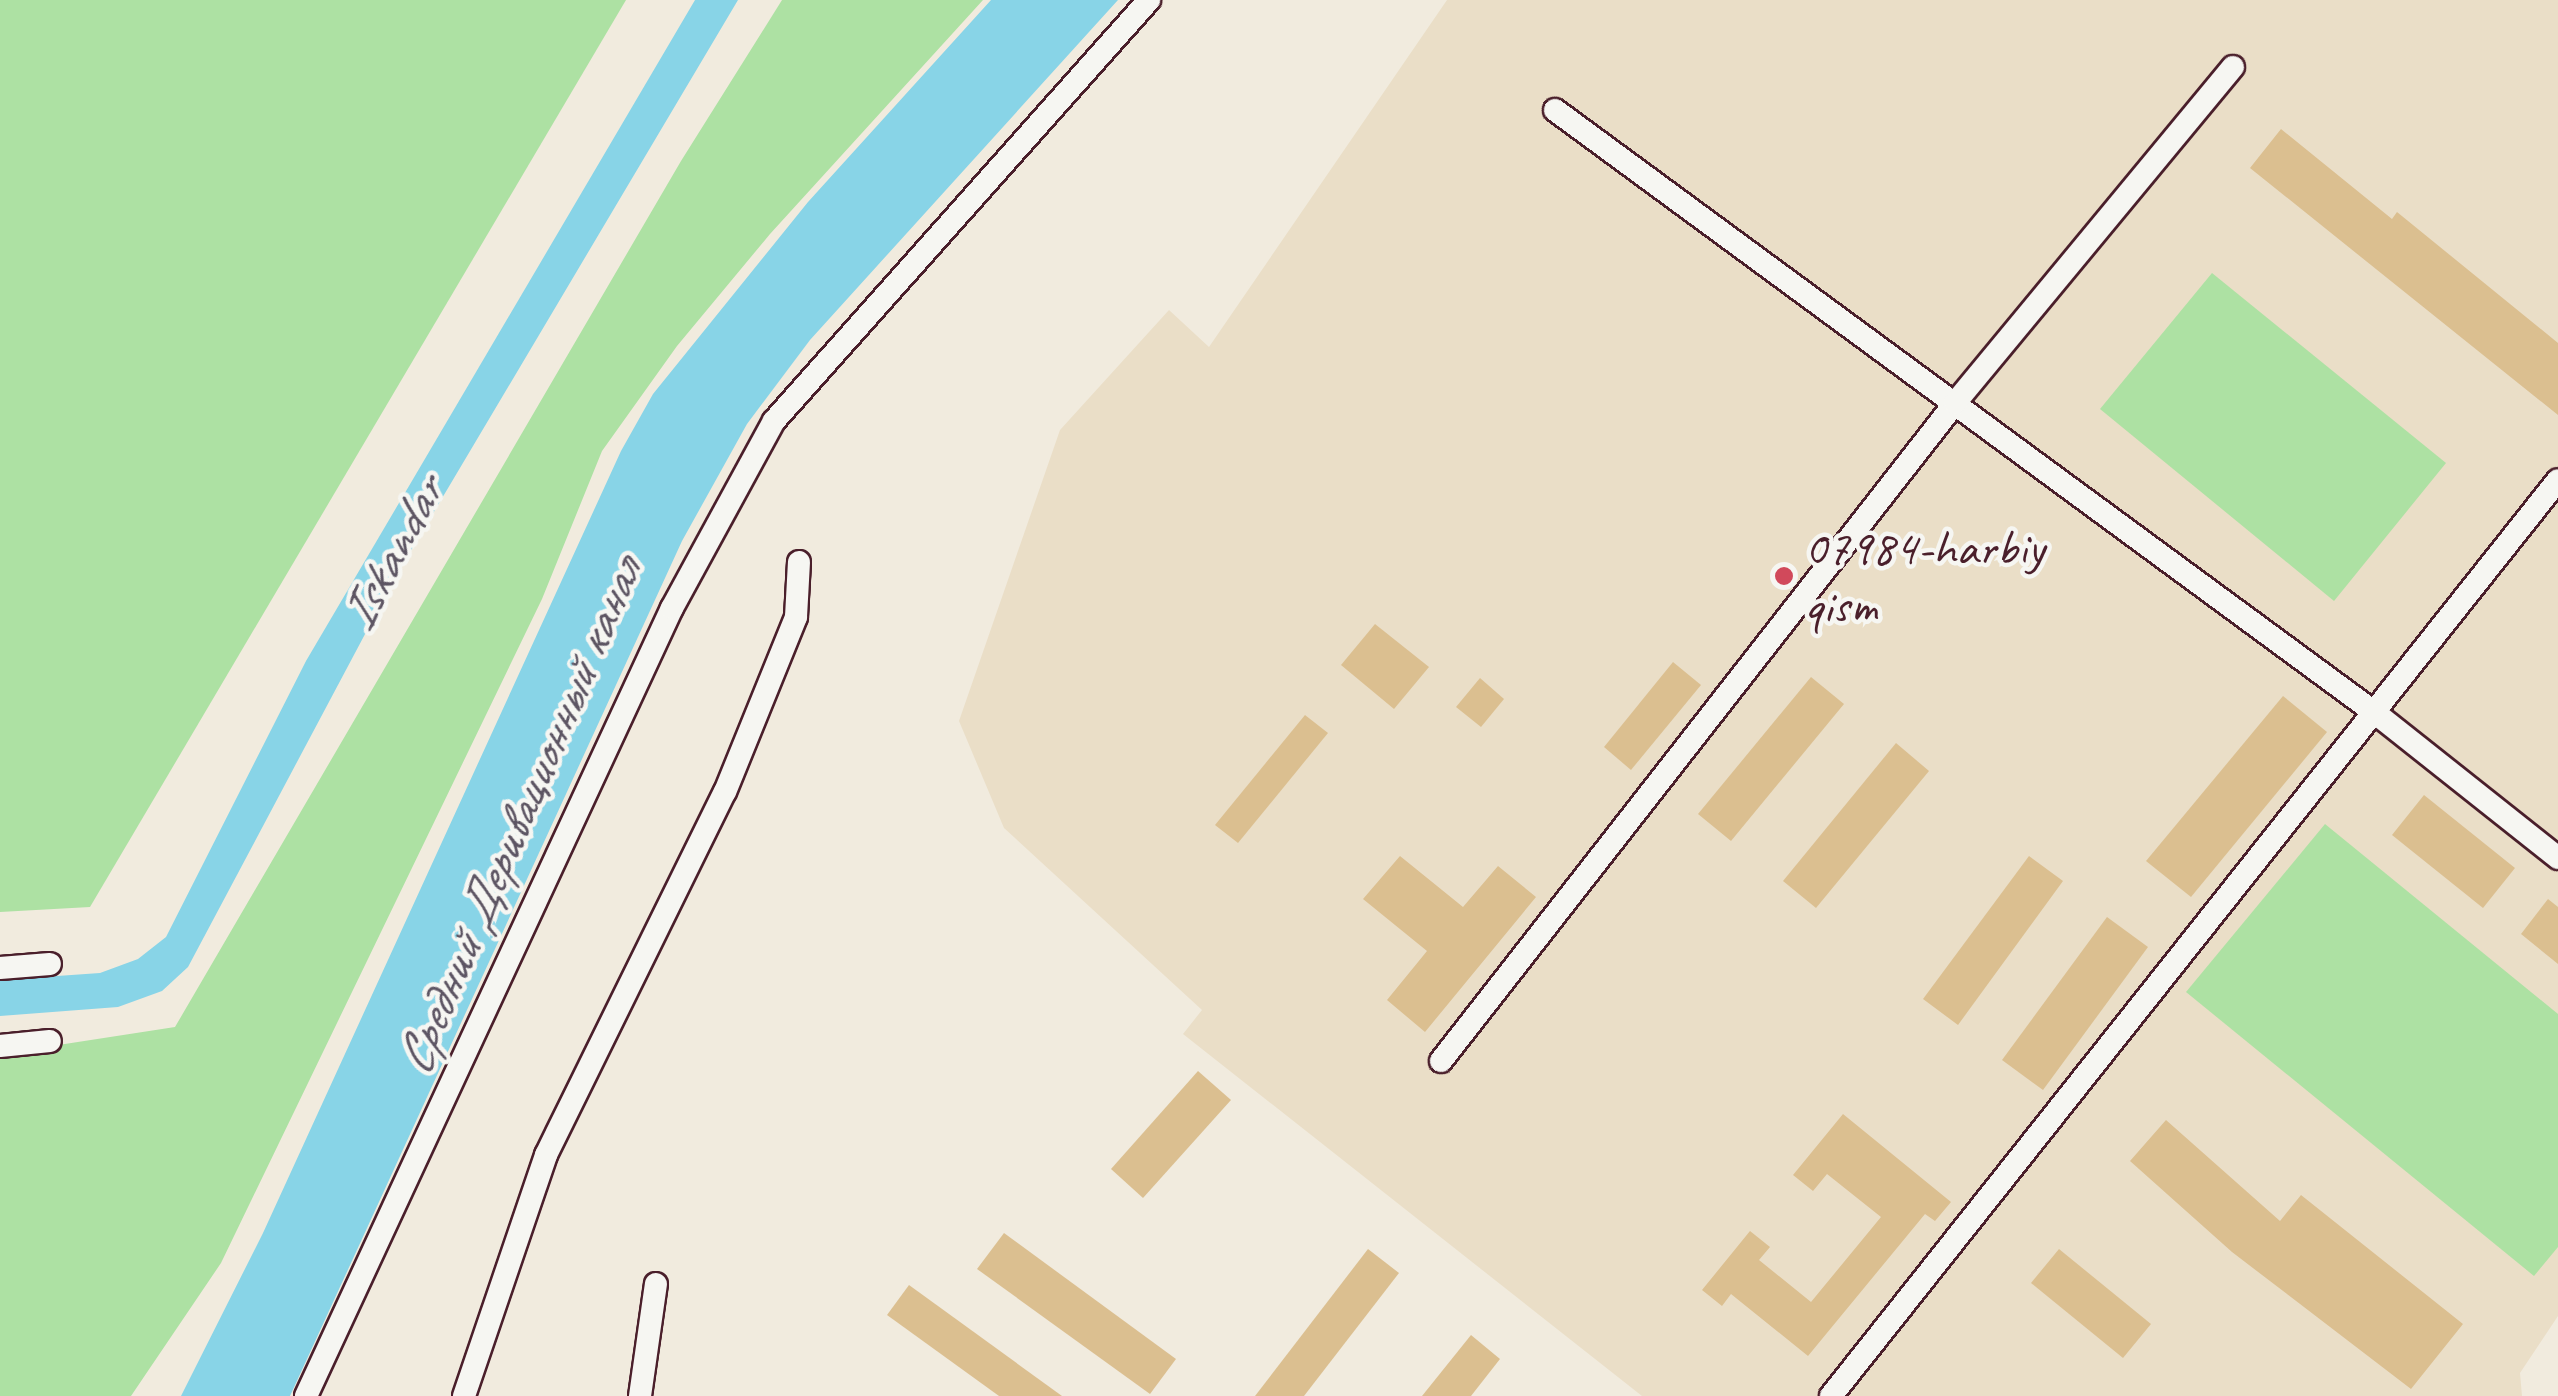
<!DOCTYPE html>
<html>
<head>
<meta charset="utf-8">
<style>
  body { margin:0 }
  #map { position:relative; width:2558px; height:1396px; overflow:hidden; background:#f1ebde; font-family:Caveat,sans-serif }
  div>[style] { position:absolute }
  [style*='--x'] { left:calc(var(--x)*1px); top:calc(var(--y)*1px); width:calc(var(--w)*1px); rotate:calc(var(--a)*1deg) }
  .built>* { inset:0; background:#eadec7 }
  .green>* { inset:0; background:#ade1a3 }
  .water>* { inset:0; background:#88d4e7 }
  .building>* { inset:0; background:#dbbf90 }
  .roads { filter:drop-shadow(2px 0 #4a1f2b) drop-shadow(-2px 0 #4a1f2b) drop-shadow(0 2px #4a1f2b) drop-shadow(0 -2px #4a1f2b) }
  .minor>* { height:22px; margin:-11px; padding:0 11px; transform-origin:11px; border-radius:11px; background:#f6f6f2 }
  .dots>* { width:28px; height:28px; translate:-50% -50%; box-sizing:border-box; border:5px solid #f6f6f2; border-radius:50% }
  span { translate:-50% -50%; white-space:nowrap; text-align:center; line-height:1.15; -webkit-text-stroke:9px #f6f6f2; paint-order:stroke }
  .poi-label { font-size:50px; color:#4a1f2b }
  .left { translate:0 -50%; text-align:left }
  .water-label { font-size:52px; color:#5d5563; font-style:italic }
</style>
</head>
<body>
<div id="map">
  <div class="built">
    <div style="clip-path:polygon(1447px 0,2558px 0,2558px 1316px,2520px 1373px,2522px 1396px,1642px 1396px,1183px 1034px,1202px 1010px,1004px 828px,959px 721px,1060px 430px,1169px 310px,1209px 347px)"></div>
  </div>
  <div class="green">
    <div style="clip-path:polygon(0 0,626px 0,90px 907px,0 912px)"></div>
    <div style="clip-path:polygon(782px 0,983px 0,770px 234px,677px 346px,602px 451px,542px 599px,221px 1263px,131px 1396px,0 1396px,0 1054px,175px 1027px,681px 161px)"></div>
    <div style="clip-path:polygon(2212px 273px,2446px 463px,2334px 601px,2100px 409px)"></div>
    <div style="clip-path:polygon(2325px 824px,2558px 1014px,2558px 1247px,2534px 1276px,2186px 992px)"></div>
  </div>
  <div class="water">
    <div style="clip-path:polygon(695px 0,738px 0,397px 574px,188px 967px,162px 991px,118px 1007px,0 1016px,0 980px,100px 973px,138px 959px,166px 937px,306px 661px)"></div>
    <div style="clip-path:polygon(991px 0,1118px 0,810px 340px,747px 424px,682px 541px,290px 1396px,181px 1396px,263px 1233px,621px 451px,653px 394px,808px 202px)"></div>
  </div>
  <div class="building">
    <div style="clip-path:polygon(2281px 129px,2392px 219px,2397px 212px,2558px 343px,2558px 415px,2250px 168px)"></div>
    <div style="clip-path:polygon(1375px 624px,1429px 667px,1394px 709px,1341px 665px)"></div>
    <div style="clip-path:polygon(1673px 662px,1701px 685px,1631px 770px,1604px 747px)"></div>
    <div style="clip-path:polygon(1811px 677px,1844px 704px,1731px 841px,1698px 814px)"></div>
    <div style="clip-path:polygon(1480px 678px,1504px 699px,1481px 727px,1456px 707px)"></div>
    <div style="clip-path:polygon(2283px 696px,2327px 732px,2191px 897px,2146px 861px)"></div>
    <div style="clip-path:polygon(1305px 715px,1328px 733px,1238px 843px,1215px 825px)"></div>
    <div style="clip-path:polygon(1896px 743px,1929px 771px,1816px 908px,1783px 881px)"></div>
    <div style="clip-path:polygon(2424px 795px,2515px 868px,2483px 908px,2392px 835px)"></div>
    <div style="clip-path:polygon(1400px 856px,1463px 907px,1498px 866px,1536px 897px,1425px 1032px,1387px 1000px,1427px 951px,1363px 899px)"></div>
    <div style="clip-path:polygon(2029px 856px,2063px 881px,1958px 1025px,1923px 999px)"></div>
    <div style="clip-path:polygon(2548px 899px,2558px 907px,2558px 964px,2521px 934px)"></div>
    <div style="clip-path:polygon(2107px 917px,2148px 947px,2043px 1090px,2002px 1060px)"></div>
    <div style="clip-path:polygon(1198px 1071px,1231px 1100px,1143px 1198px,1111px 1169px)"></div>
    <div style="clip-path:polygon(1843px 1114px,1951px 1202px,1935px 1221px,1925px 1214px,1808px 1356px,1731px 1294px,1722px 1306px,1702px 1290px,1750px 1231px,1770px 1247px,1759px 1260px,1811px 1302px,1881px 1217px,1827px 1174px,1813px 1191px,1793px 1175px)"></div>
    <div style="clip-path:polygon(2166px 1120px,2280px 1221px,2301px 1195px,2463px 1324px,2411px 1389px,2232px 1252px,2130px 1161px)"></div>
    <div style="clip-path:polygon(1004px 1233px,1176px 1359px,1150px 1394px,977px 1269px)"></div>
    <div style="clip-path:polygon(1368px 1249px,1399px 1273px,1304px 1396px,1255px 1396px)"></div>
    <div style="clip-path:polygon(2059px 1249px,2151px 1324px,2123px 1358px,2031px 1283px)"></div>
    <div style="clip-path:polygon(909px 1285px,1062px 1396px,999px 1396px,887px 1315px)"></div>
    <div style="clip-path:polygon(1471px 1335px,1500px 1359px,1471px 1396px,1422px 1396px)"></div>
  </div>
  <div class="roads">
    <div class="minor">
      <div style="--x:1555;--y:110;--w:1016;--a:36.32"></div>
      <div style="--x:2374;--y:712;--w:235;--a:38.4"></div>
      <div style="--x:0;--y:968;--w:50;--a:-4.6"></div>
      <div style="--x:0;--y:1046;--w:50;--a:-5.7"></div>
      <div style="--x:1441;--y:1061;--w:835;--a:-52"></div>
      <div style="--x:1955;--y:403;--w:436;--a:-50.4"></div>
      <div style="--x:306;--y:1396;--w:869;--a:-65.09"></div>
      <div style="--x:672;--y:608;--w:213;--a:-61.4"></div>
      <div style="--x:774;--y:421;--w:564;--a:-48.31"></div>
      <div style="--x:464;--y:1396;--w:255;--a:-71.2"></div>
      <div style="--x:546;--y:1155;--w:405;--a:-63.8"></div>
      <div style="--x:725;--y:792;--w:189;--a:-67.9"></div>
      <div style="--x:796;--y:617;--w:55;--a:-86.9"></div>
      <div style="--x:640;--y:1396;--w:113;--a:-81.9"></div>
      <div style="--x:1831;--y:1396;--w:1169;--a:-51.56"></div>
    </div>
  </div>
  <div class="dots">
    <div style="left:1784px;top:576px;background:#d1495b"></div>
  </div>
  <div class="poi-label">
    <span class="left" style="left:1804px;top:576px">07984-harbiy<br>qism</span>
  </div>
  <div class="water-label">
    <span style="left:392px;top:554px;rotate:-62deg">Iskandar</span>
    <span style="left:519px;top:817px;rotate:-67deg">Средний Деривационный канал</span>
  </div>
</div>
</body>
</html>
